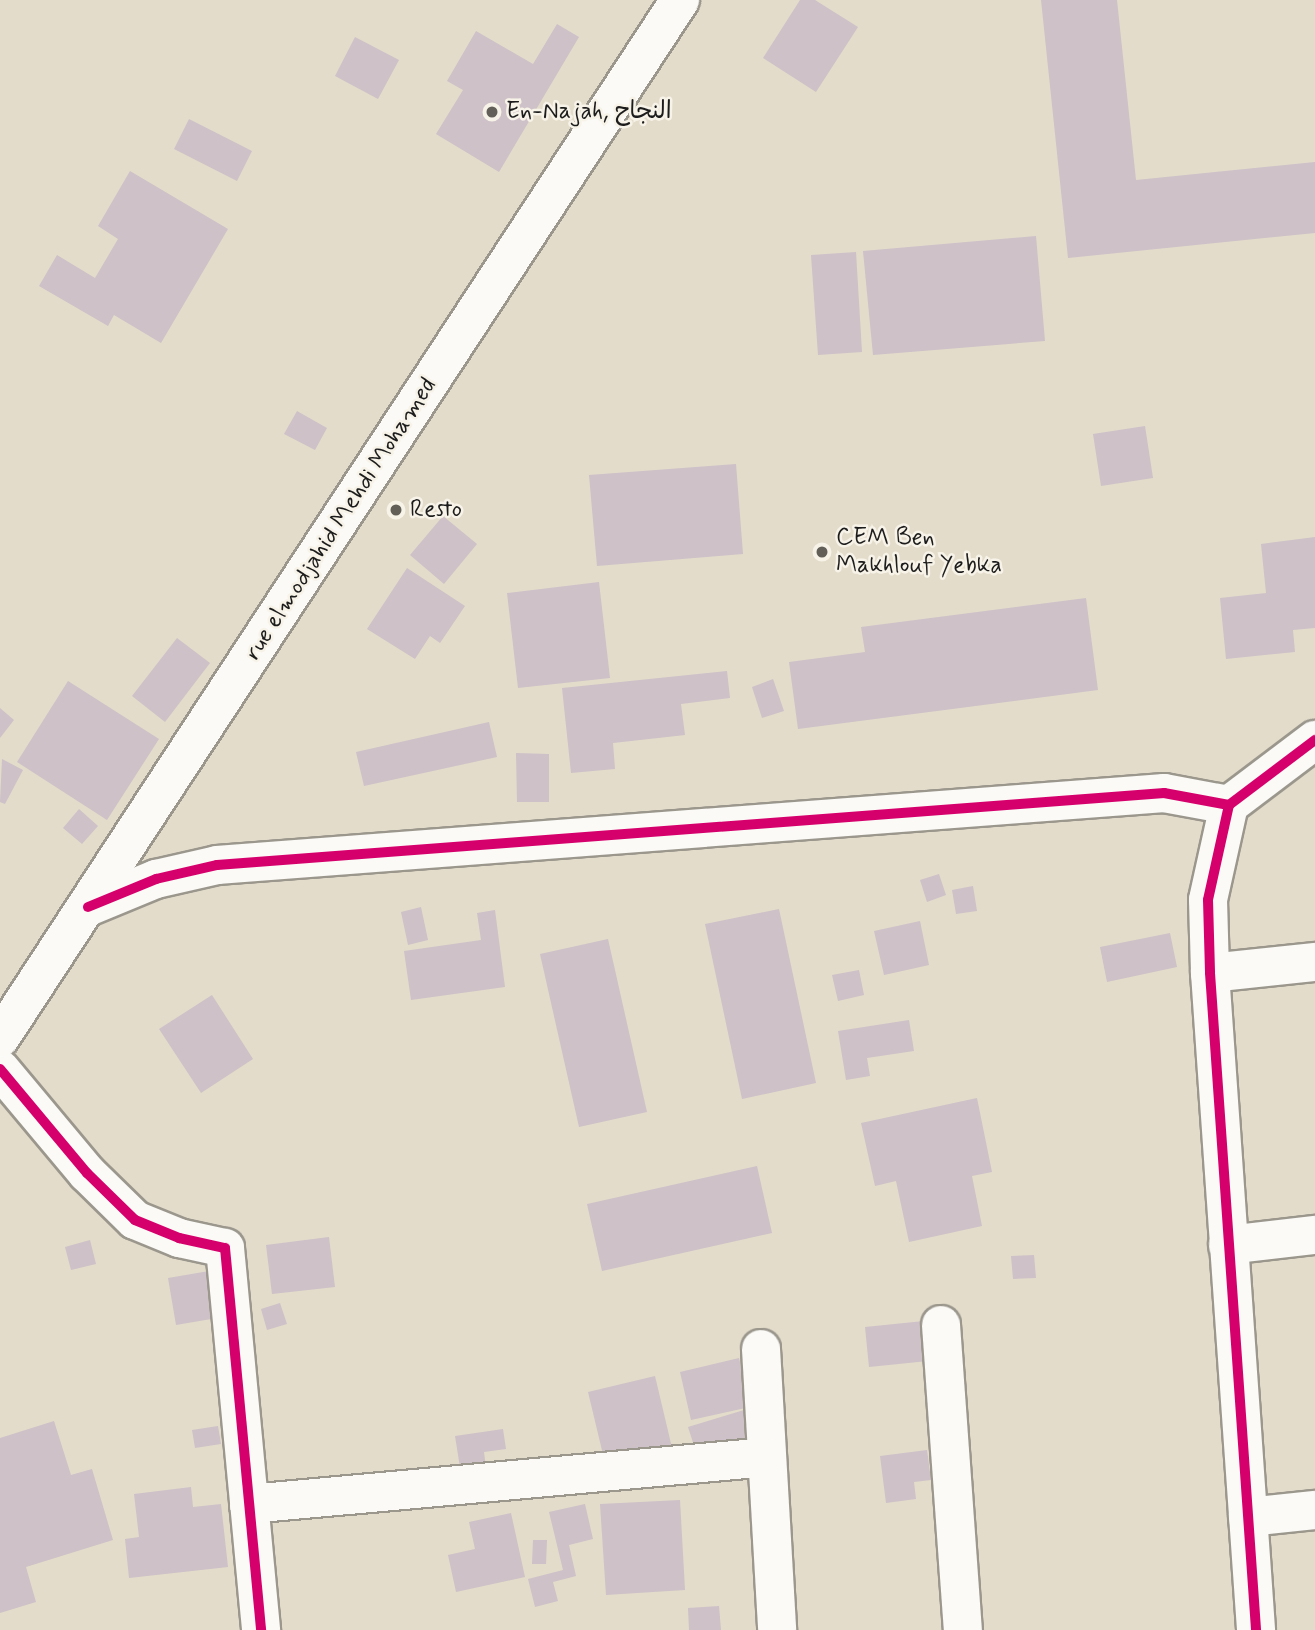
<!DOCTYPE html>
<html>
<head>
<meta charset="utf-8">
<style>
  body { margin:0 }
  #map { position:relative; width:1315px; height:1630px; overflow:hidden; background:#e3dccb; font-family:Mynerve,"Playpen Sans Arabic",sans-serif }
  div>[style] { position:absolute }
  [style*='--x'] { left:calc(var(--x)*1px); top:calc(var(--y)*1px); width:calc(var(--w)*1px); rotate:calc(var(--a)*1deg) }
  .building>* { inset:0; background:#cec1c7 }
  .roads { filter:drop-shadow(2px 0 #9b978d) drop-shadow(-2px 0 #9b978d) drop-shadow(0 2px #9b978d) drop-shadow(0 -2px #9b978d) }
  .minor>* { height:38px; margin:-19px; padding:0 19px; transform-origin:19px; border-radius:19px; background:#fbfaf7 }
  .major>* { height:38px; margin:-19px; padding:0 19px; transform-origin:19px; border-radius:19px; background:#fbfaf7 }
  .cycleway>* { height:10px; margin:-5px; padding:0 5px; transform-origin:5px; border-radius:5px; background:#d6006c }
  .dots>* { width:19px; height:19px; translate:-50% -50%; box-sizing:border-box; border:4px solid #f7f3e8; border-radius:50% }
  span { translate:-50% -50%; white-space:nowrap; text-align:center; line-height:1.15; -webkit-text-stroke:5px #f7f3e8; paint-order:stroke }
  .poi-label { font-size:24px; color:#1c1c1c }
  .left { translate:0 -50%; text-align:left }
  .street-label { font-size:24px; color:#1c1c1c }
</style>
</head>
<body>
<div id="map">
  <div class="building">
    <div style="clip-path:polygon(800px 0,815px 0,858px 27px,816px 92px,763px 58px)"></div>
    <div style="clip-path:polygon(1041px 0,1117px 0,1136px 180px,1315px 162px,1315px 233px,1068px 258px)"></div>
    <div style="clip-path:polygon(557px 24px,579px 37px,499px 172px,436px 134px,463px 90px,447px 81px,476px 31px,533px 64px)"></div>
    <div style="clip-path:polygon(355px 37px,399px 60px,378px 99px,335px 76px)"></div>
    <div style="clip-path:polygon(189px 119px,252px 151px,237px 181px,174px 149px)"></div>
    <div style="clip-path:polygon(130px 171px,228px 229px,161px 343px,114px 315px,108px 326px,39px 286px,57px 255px,95px 278px,118px 239px,98px 226px)"></div>
    <div style="clip-path:polygon(1036px 236px,1045px 341px,873px 355px,863px 251px)"></div>
    <div style="clip-path:polygon(856px 252px,862px 352px,818px 355px,811px 255px)"></div>
    <div style="clip-path:polygon(297px 411px,327px 428px,315px 450px,284px 434px)"></div>
    <div style="clip-path:polygon(1145px 426px,1153px 478px,1101px 486px,1093px 434px)"></div>
    <div style="clip-path:polygon(736px 464px,743px 554px,597px 566px,589px 475px)"></div>
    <div style="clip-path:polygon(443px 516px,477px 544px,444px 584px,410px 555px)"></div>
    <div style="clip-path:polygon(1315px 537px,1315px 628px,1293px 630px,1295px 652px,1226px 659px,1220px 598px,1266px 593px,1261px 544px)"></div>
    <div style="clip-path:polygon(407px 568px,465px 606px,440px 643px,430px 636px,415px 659px,367px 629px)"></div>
    <div style="clip-path:polygon(599px 582px,610px 678px,518px 688px,507px 593px)"></div>
    <div style="clip-path:polygon(1086px 598px,1098px 690px,798px 729px,789px 662px,865px 652px,861px 627px)"></div>
    <div style="clip-path:polygon(177px 638px,210px 663px,165px 722px,132px 696px)"></div>
    <div style="clip-path:polygon(727px 671px,730px 698px,681px 704px,685px 735px,613px 743px,615px 769px,571px 773px,562px 688px)"></div>
    <div style="clip-path:polygon(773px 679px,784px 711px,762px 718px,752px 687px)"></div>
    <div style="clip-path:polygon(68px 681px,159px 739px,107px 820px,17px 762px)"></div>
    <div style="clip-path:polygon(0 708px,14px 720px,0 738px)"></div>
    <div style="clip-path:polygon(489px 722px,497px 757px,364px 786px,356px 752px)"></div>
    <div style="clip-path:polygon(516px 753px,549px 754px,549px 802px,517px 802px)"></div>
    <div style="clip-path:polygon(2px 759px,23px 770px,5px 804px,0 802px)"></div>
    <div style="clip-path:polygon(79px 809px,98px 826px,82px 844px,63px 828px)"></div>
    <div style="clip-path:polygon(939px 874px,946px 895px,927px 902px,920px 880px)"></div>
    <div style="clip-path:polygon(973px 886px,977px 911px,956px 914px,952px 890px)"></div>
    <div style="clip-path:polygon(421px 907px,428px 940px,408px 945px,401px 912px)"></div>
    <div style="clip-path:polygon(779px 909px,816px 1083px,742px 1099px,705px 924px)"></div>
    <div style="clip-path:polygon(495px 910px,505px 987px,411px 1000px,404px 951px,481px 940px,477px 913px)"></div>
    <div style="clip-path:polygon(920px 921px,929px 965px,884px 975px,874px 931px)"></div>
    <div style="clip-path:polygon(1170px 933px,1177px 967px,1107px 982px,1100px 947px)"></div>
    <div style="clip-path:polygon(608px 939px,647px 1112px,579px 1127px,540px 954px)"></div>
    <div style="clip-path:polygon(859px 970px,864px 995px,838px 1001px,832px 975px)"></div>
    <div style="clip-path:polygon(212px 995px,253px 1059px,201px 1093px,159px 1029px)"></div>
    <div style="clip-path:polygon(909px 1020px,914px 1051px,867px 1058px,870px 1076px,846px 1080px,838px 1031px)"></div>
    <div style="clip-path:polygon(977px 1098px,992px 1172px,972px 1176px,982px 1226px,909px 1242px,896px 1181px,875px 1186px,861px 1123px)"></div>
    <div style="clip-path:polygon(757px 1166px,772px 1233px,602px 1271px,587px 1204px)"></div>
    <div style="clip-path:polygon(329px 1237px,335px 1287px,272px 1294px,266px 1245px)"></div>
    <div style="clip-path:polygon(90px 1240px,96px 1264px,71px 1270px,65px 1247px)"></div>
    <div style="clip-path:polygon(1034px 1255px,1036px 1278px,1013px 1279px,1011px 1256px)"></div>
    <div style="clip-path:polygon(215px 1270px,223px 1317px,176px 1325px,168px 1278px)"></div>
    <div style="clip-path:polygon(280px 1303px,287px 1324px,267px 1330px,261px 1309px)"></div>
    <div style="clip-path:polygon(924px 1321px,928px 1361px,869px 1367px,865px 1327px)"></div>
    <div style="clip-path:polygon(739px 1358px,750px 1407px,691px 1420px,680px 1372px)"></div>
    <div style="clip-path:polygon(655px 1376px,673px 1452px,606px 1467px,588px 1392px)"></div>
    <div style="clip-path:polygon(744px 1410px,753px 1437px,697px 1455px,688px 1427px)"></div>
    <div style="clip-path:polygon(54px 1421px,71px 1475px,92px 1469px,113px 1540px,26px 1567px,36px 1602px,0 1613px,0 1438px)"></div>
    <div style="clip-path:polygon(218px 1426px,221px 1444px,195px 1448px,192px 1430px)"></div>
    <div style="clip-path:polygon(503px 1429px,506px 1449px,484px 1452px,487px 1476px,462px 1480px,455px 1436px)"></div>
    <div style="clip-path:polygon(927px 1450px,931px 1480px,914px 1482px,916px 1499px,886px 1503px,880px 1456px)"></div>
    <div style="clip-path:polygon(191px 1487px,193px 1507px,221px 1504px,228px 1567px,129px 1578px,125px 1539px,139px 1537px,134px 1494px)"></div>
    <div style="clip-path:polygon(680px 1500px,685px 1590px,606px 1595px,600px 1504px)"></div>
    <div style="clip-path:polygon(585px 1504px,593px 1539px,569px 1545px,576px 1576px,553px 1582px,558px 1601px,535px 1607px,528px 1579px,563px 1570px,549px 1512px)"></div>
    <div style="clip-path:polygon(511px 1513px,525px 1577px,456px 1592px,448px 1555px,475px 1549px,469px 1522px)"></div>
    <div style="clip-path:polygon(533px 1540px,547px 1540px,546px 1564px,532px 1564px)"></div>
    <div style="clip-path:polygon(719px 1606px,721px 1630px,689px 1630px,688px 1608px)"></div>
  </div>
  <div class="roads">
    <div class="minor">
      <div style="--x:1229;--y:805;--w:97;--a:102.5"></div>
      <div style="--x:1208;--y:900;--w:73;--a:88.4"></div>
      <div style="--x:1210;--y:973;--w:659;--a:85.99"></div>
      <div style="--x:88;--y:907;--w:74;--a:-22.4"></div>
      <div style="--x:156;--y:879;--w:63;--a:-12.9"></div>
      <div style="--x:217;--y:865;--w:950;--a:-4.35"></div>
      <div style="--x:1164;--y:793;--w:66;--a:10.5"></div>
      <div style="--x:1229;--y:805;--w:108;--a:-37.1"></div>
      <div style="--x:1210;--y:973;--w:106;--a:-6"></div>
      <div style="--x:0;--y:1069;--w:136;--a:50.1"></div>
      <div style="--x:87;--y:1173;--w:67;--a:44.4"></div>
      <div style="--x:135;--y:1220;--w:48;--a:22.2"></div>
      <div style="--x:179;--y:1238;--w:47;--a:12.3"></div>
      <div style="--x:225;--y:1248;--w:384;--a:84.6"></div>
      <div style="--x:1228;--y:1245;--w:88;--a:-6.6"></div>
      <div style="--x:941;--y:1325;--w:306;--a:85.9"></div>
      <div style="--x:761;--y:1349;--w:281;--a:86.7"></div>
      <div style="--x:249;--y:1504;--w:520;--a:-5.18"></div>
      <div style="--x:1248;--y:1517;--w:67;--a:-6"></div>
    </div>
    <div class="major">
      <div style="--x:0;--y:1038;--w:1241;--a:-56.77"></div>
    </div>
  </div>
  <div class="cycleway">
    <div style="--x:1229;--y:805;--w:97;--a:102.5"></div>
    <div style="--x:1208;--y:900;--w:73;--a:88.4"></div>
    <div style="--x:1210;--y:973;--w:659;--a:85.99"></div>
    <div style="--x:88;--y:907;--w:74;--a:-22.4"></div>
    <div style="--x:156;--y:879;--w:63;--a:-12.9"></div>
    <div style="--x:217;--y:865;--w:950;--a:-4.35"></div>
    <div style="--x:1164;--y:793;--w:66;--a:10.5"></div>
    <div style="--x:1229;--y:805;--w:108;--a:-37.1"></div>
    <div style="--x:0;--y:1069;--w:136;--a:50.1"></div>
    <div style="--x:87;--y:1173;--w:67;--a:44.4"></div>
    <div style="--x:135;--y:1220;--w:48;--a:22.2"></div>
    <div style="--x:179;--y:1238;--w:47;--a:12.3"></div>
    <div style="--x:225;--y:1248;--w:384;--a:84.6"></div>
  </div>
  <div class="dots">
    <div style="left:492px;top:112px;background:#625f59"></div>
    <div style="left:396px;top:510px;background:#625f59"></div>
    <div style="left:822px;top:552px;background:#625f59"></div>
  </div>
  <div class="poi-label">
    <span class="left" style="left:506px;top:112px">En-Najah, النجاح</span>
    <span class="left" style="left:410px;top:510px">Resto</span>
    <span class="left" style="left:836px;top:552px">CEM Ben<br>Makhlouf Yebka</span>
  </div>
  <div class="street-label">
    <span style="left:341px;top:519px;rotate:-57deg">rue elmodjahid Mehdi Mohamed</span>
  </div>
</div>
</body>
</html>
